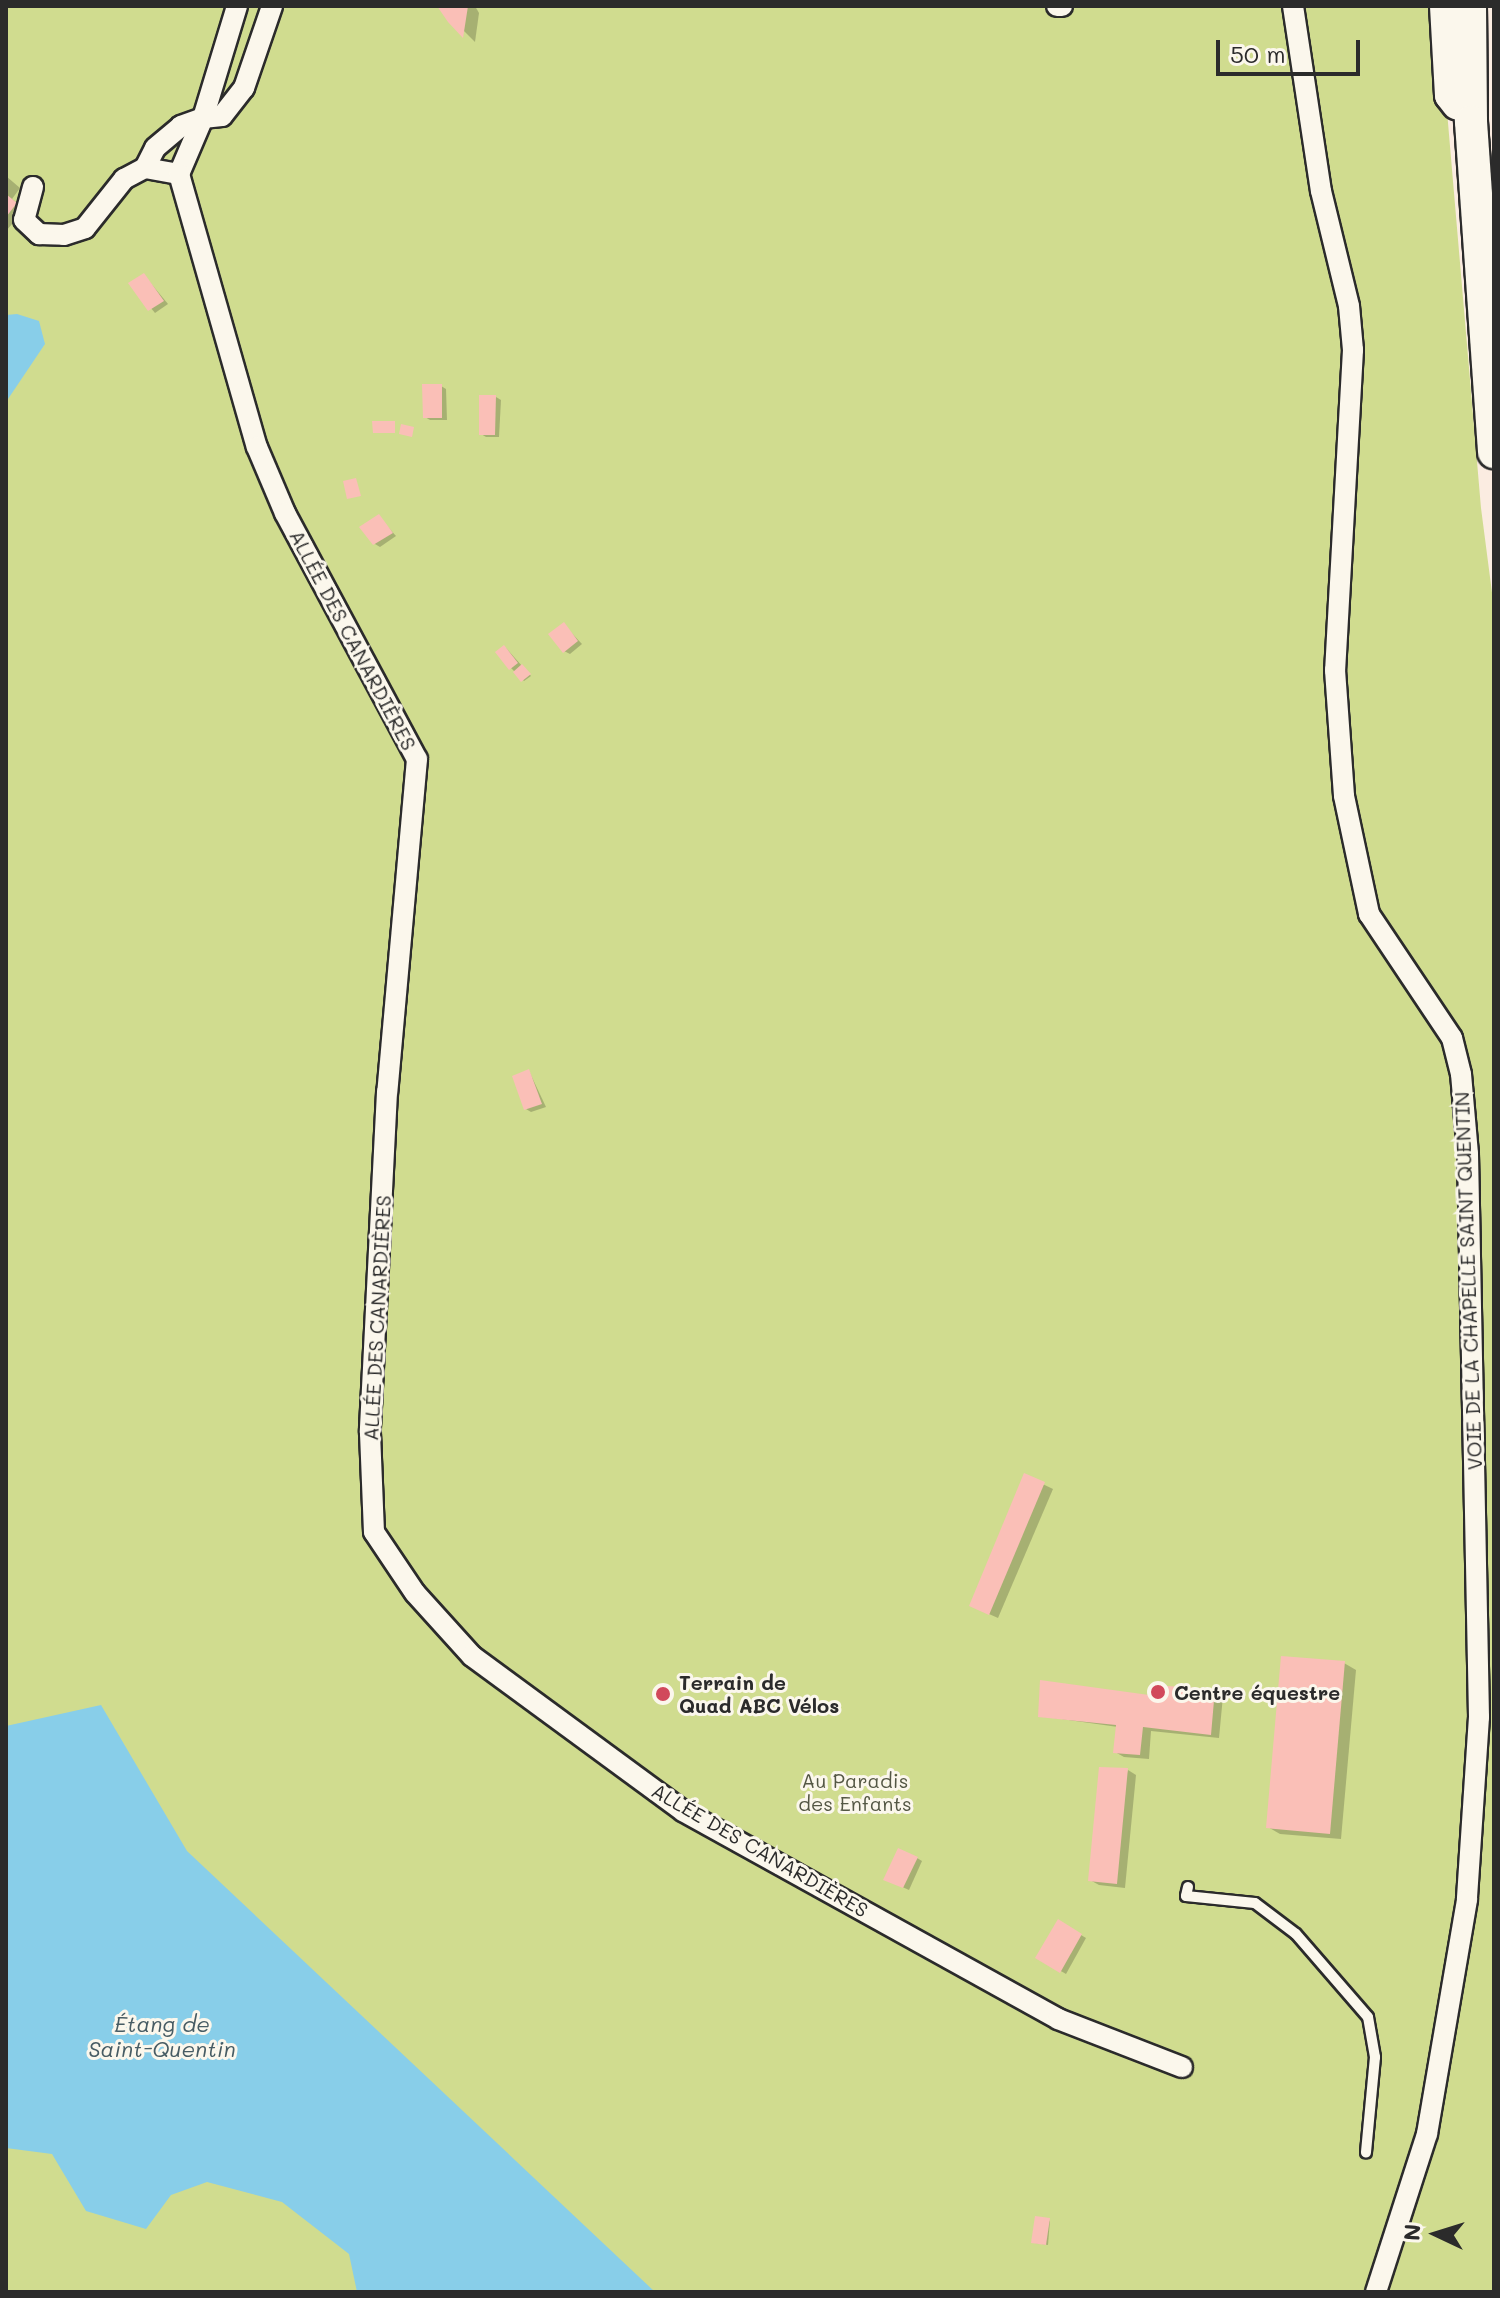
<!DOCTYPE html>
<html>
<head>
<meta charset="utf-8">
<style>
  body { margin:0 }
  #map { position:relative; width:1500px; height:2298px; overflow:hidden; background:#fbece1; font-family:Mali,sans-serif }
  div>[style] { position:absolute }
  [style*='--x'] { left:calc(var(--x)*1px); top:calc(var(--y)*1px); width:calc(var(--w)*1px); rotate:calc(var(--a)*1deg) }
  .green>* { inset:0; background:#d0dc8f }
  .water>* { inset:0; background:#88cee9 }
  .shadow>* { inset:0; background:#0003 }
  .building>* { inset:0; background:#fabfb7 }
  .roads { filter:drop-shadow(2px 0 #2b2b2b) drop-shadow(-2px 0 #2b2b2b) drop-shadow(0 2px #2b2b2b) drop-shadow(0 -2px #2b2b2b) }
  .lane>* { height:10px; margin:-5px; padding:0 5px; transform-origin:5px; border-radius:5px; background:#fbf7ec }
  .street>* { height:20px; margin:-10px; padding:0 10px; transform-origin:10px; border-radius:10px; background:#fbf7ec }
  .primary>* { height:32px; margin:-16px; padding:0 16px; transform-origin:16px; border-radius:16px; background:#fbf7ec }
  .dots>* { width:22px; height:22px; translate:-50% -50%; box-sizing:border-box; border:4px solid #fbf7ec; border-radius:50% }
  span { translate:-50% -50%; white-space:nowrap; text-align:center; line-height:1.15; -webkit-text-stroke:6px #fbf7ec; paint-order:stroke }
  .street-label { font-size:20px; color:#2b2b2b }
  .poi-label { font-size:20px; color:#2b2b2b; font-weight:700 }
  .left { translate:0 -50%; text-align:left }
  .park-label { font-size:20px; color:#545744 }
  .water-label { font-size:22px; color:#475c64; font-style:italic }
  .frame { position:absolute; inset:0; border:8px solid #2b2b2b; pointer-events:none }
  .north { position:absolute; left:1396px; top:2194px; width:80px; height:80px; -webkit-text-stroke:6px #fbf7ec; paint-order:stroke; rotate:274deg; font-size:22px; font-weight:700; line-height:32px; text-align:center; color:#2b2b2b }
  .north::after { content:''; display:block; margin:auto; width:28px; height:36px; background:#2b2b2b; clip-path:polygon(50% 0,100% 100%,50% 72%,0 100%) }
  .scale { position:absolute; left:1216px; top:40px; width:144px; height:36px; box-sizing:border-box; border:4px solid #2b2b2b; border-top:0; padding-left:10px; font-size:24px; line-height:28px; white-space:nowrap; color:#2b2b2b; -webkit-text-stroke:6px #fbf7ec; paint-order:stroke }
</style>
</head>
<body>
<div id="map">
  <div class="green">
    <div style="clip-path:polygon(6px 6px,1438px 6px,1481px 508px,1494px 608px,1494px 2292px,6px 2292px)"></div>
  </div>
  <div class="water">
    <div style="clip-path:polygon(17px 314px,39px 321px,45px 344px,6px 402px,6px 315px)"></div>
    <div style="clip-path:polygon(101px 1705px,187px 1851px,655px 2292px,357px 2292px,349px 2254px,282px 2202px,207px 2182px,171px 2195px,146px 2229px,86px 2211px,52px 2154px,6px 2148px,6px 1726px)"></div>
  </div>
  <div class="shadow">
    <div style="clip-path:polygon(439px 6px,475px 6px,479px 13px,475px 42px)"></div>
    <div style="clip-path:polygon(6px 176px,20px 188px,12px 199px,25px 209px,6px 231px)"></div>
    <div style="clip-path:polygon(144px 275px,168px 304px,155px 313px,131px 284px)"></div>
    <div style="clip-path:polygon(441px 386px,446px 389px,447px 420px,430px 420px,425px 417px)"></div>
    <div style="clip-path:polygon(496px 397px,501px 400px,499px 437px,486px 437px,481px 434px)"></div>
    <div style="clip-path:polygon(379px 517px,396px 536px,380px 547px,375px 544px)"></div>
    <div style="clip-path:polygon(564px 625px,582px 644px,570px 654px,564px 651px)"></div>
    <div style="clip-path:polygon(506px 648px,531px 676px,524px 681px,511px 668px)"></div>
    <div style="clip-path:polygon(529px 1071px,546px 1107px,531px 1112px,526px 1109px)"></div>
    <div style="clip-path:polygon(1026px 1476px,1053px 1489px,998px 1618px,980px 1610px)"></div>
    <div style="clip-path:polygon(1344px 1663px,1356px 1670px,1341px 1839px,1280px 1834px,1268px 1827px)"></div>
    <div style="clip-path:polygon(1042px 1682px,1151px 1697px,1214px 1691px,1223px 1696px,1219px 1738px,1151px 1731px,1149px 1759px,1124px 1757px,1115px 1752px,1118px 1727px,1040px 1716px)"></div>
    <div style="clip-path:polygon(1128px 1770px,1136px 1775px,1125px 1888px,1099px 1885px,1090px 1880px)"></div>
    <div style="clip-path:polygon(917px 1858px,922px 1861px,909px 1890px,891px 1882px)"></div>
    <div style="clip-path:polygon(1059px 1922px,1086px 1938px,1066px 1974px,1037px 1957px)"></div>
    <div style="clip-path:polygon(1050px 2220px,1048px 2245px,1035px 2243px)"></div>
  </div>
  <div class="building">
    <div style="clip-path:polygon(437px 6px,468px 6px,463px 38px,448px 22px)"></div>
    <div style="clip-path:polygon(6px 194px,17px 203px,6px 217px)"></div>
    <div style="clip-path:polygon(144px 273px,164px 301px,148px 311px,128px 283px)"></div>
    <div style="clip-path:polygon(422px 384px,442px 384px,442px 418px,423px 418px)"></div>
    <div style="clip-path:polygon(479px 395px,496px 395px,495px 435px,479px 435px)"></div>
    <div style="clip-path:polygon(372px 421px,395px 421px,395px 433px,373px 433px)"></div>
    <div style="clip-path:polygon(401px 424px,414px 427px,412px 437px,399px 434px)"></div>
    <div style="clip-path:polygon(356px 478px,361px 496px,347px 499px,343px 481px)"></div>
    <div style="clip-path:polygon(379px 514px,393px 533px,373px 545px,359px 527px)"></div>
    <div style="clip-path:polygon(564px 622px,578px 641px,563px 653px,548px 634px)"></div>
    <div style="clip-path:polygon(504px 645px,518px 663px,509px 670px,495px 652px)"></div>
    <div style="clip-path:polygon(522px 664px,531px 674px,521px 682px,513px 672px)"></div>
    <div style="clip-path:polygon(529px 1069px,542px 1104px,524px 1110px,512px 1076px)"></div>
    <div style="clip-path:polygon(1024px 1473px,1045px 1482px,989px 1615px,969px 1606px)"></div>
    <div style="clip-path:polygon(1281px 1656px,1345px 1661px,1330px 1834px,1266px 1828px)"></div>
    <div style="clip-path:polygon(1040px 1680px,1149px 1695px,1151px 1685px,1215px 1689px,1211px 1735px,1143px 1727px,1140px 1755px,1113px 1753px,1116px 1725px,1038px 1717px)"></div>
    <div style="clip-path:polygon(1099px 1767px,1128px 1768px,1117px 1884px,1088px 1881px)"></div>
    <div style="clip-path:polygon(898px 1848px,918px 1857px,903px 1888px,883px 1880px)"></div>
    <div style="clip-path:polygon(1058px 1919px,1082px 1934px,1060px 1973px,1035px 1958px)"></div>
    <div style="clip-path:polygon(1035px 2216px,1050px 2218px,1046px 2245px,1031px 2243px)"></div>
  </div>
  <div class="roads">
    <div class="lane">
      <div style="--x:1188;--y:1887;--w:9;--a:103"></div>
      <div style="--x:1186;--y:1896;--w:69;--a:5.8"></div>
      <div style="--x:1255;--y:1903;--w:51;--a:37.1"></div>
      <div style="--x:1296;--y:1934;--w:110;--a:49.1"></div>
      <div style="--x:1368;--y:2017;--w:41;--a:80.1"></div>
      <div style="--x:1375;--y:2057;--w:96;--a:95.4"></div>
    </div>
    <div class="street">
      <div style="--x:1057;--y:6;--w:5;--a:0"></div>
      <div style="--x:1293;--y:6;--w:187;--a:81.4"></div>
      <div style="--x:1321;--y:191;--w:118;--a:76.3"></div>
      <div style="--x:1349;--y:306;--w:44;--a:84.8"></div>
      <div style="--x:1353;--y:350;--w:321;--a:93.2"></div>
      <div style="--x:1335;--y:670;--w:126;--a:85.9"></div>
      <div style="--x:1344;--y:796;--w:121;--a:78"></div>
      <div style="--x:1369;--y:914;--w:149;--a:56.2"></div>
      <div style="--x:1452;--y:1038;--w:37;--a:76"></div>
      <div style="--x:1461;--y:1074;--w:80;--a:85"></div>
      <div style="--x:1468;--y:1154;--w:563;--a:88.88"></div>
      <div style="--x:1479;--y:1717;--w:183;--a:93.8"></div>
      <div style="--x:1467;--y:1900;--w:237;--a:99.7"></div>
      <div style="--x:1427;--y:2134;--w:166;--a:107.9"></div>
      <div style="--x:145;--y:168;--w:35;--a:10"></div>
      <div style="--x:179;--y:174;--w:61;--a:-66.8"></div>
      <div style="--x:203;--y:118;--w:19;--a:-6"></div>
      <div style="--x:222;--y:116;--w:36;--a:-52"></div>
      <div style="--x:244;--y:88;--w:87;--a:-71.1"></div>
      <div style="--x:145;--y:168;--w:22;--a:-63"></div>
      <div style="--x:155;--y:148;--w:34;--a:-40"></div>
      <div style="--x:181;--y:126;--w:23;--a:-20"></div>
      <div style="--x:203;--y:118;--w:117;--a:-73.1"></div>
      <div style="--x:179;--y:174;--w:284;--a:74.1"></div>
      <div style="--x:257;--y:447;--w:72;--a:67"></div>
      <div style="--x:285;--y:513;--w:279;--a:61.8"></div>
      <div style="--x:417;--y:759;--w:334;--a:95.1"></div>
      <div style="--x:387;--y:1092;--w:341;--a:92.9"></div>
      <div style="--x:370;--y:1433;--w:99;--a:87.7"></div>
      <div style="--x:374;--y:1532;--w:73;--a:56.1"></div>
      <div style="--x:415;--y:1593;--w:85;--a:47.9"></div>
      <div style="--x:472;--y:1656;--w:262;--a:36.3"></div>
      <div style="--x:683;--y:1811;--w:429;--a:29"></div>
      <div style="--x:1058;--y:2019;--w:133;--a:21.2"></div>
      <div style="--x:33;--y:187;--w:34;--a:105"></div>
      <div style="--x:24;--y:220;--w:21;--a:43"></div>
      <div style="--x:39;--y:234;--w:25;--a:2"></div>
      <div style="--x:64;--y:235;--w:22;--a:-18"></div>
      <div style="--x:85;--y:228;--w:63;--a:-51.5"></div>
      <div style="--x:124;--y:179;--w:24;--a:-28"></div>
    </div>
    <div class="primary">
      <div style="--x:1446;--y:6;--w:89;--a:86.8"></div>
      <div style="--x:1451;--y:95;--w:11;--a:52"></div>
      <div style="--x:1470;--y:6;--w:116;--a:89.5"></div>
      <div style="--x:1471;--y:122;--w:331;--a:86"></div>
    </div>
  </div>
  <div class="dots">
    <div style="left:1158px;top:1692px;background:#d1495b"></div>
    <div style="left:663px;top:1694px;background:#d1495b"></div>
  </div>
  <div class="street-label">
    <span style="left:353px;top:640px;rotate:62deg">ALLÉE DES CANARDIÈRES</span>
    <span style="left:1468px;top:1281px;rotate:-92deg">VOIE DE LA CHAPELLE SAINT QUENTIN</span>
    <span style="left:377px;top:1318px;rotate:-87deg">ALLÉE DES CANARDIÈRES</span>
    <span style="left:760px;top:1850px;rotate:30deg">ALLÉE DES CANARDIÈRES</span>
  </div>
  <div class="poi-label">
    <span class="left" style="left:679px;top:1694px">Terrain de<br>Quad ABC Vélos</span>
    <span class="left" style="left:1174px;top:1692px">Centre équestre</span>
  </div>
  <div class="park-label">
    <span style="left:855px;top:1792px">Au Paradis<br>des Enfants</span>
  </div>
  <div class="water-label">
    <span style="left:162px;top:2036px">Étang de<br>Saint-Quentin</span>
  </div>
  <div class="frame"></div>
  <div class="north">N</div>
  <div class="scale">50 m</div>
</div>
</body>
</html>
